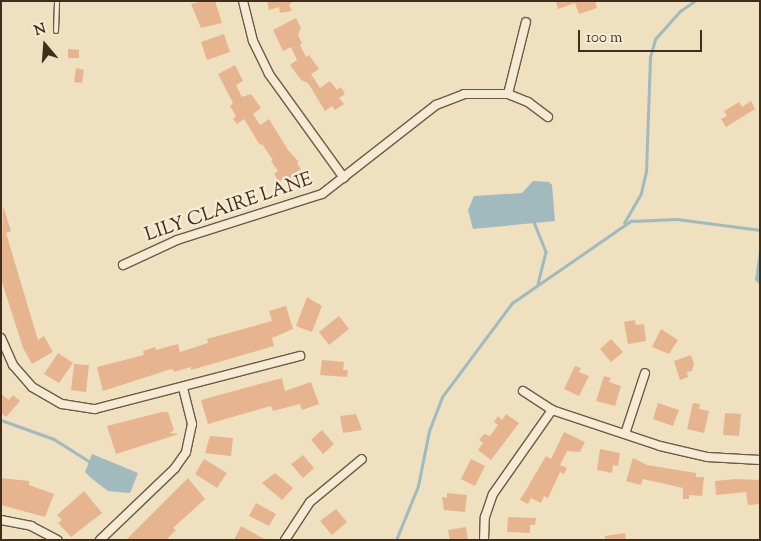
<!DOCTYPE html>
<html>
<head>
<meta charset="utf-8">
<style>
  body { margin:0 }
  #map { position:relative; width:761px; height:541px; overflow:hidden; background:#efe0bf; font-family:"Sorts Mill Goudy",serif }
  div>[style] { position:absolute }
  [style*='--x'] { left:calc(var(--x)*1px); top:calc(var(--y)*1px); width:calc(var(--w)*1px); rotate:calc(var(--a)*1deg) }
  .water>* { inset:0; background:#a0babe }
  .stream>* { height:2.5px; margin:-1.25px; padding:0 1.25px; transform-origin:1.25px; border-radius:1.25px; background:#a0babe }
  .building>* { inset:0; background:#e6b590 }
  .roads { filter:drop-shadow(1px 0 #6c5a46) drop-shadow(-1px 0 #6c5a46) drop-shadow(0 1px #6c5a46) drop-shadow(0 -1px #6c5a46) }
  .service>* { height:4px; margin:-2px; padding:0 2px; transform-origin:2px; border-radius:2px; background:#f5ebd5 }
  .minor>* { height:8px; margin:-4px; padding:0 4px; transform-origin:4px; border-radius:4px; background:#f5ebd5 }
  span { translate:-50% -50%; white-space:nowrap; text-align:center; line-height:1.15; -webkit-text-stroke:5px #f5ebd5; paint-order:stroke }
  .street-label { font-size:19px; color:#412d1d }
  .frame { position:absolute; inset:0; border:2px solid #412d1d; pointer-events:none }
  .north { position:absolute; left:20px; top:20px; width:50px; height:50px; -webkit-text-stroke:4px #f5ebd5; paint-order:stroke; rotate:342deg; font-size:14px; font-weight:700; line-height:20px; text-align:center; color:#412d1d }
  .north::after { content:''; display:block; margin:auto; width:18px; height:22px; background:#412d1d; clip-path:polygon(50% 0,100% 100%,50% 72%,0 100%) }
  .scale { position:absolute; left:578px; top:30px; width:124px; height:22px; box-sizing:border-box; border:2px solid #412d1d; border-top:0; padding-left:6px; font-size:15px; line-height:18px; white-space:nowrap; color:#412d1d; -webkit-text-stroke:4px #f5ebd5; paint-order:stroke }
</style>
</head>
<body>
<div id="map">
  <div class="water">
    <div style="clip-path:polygon(533px 181px,549px 182px,552px 185px,555px 221px,473px 229px,468px 210px,474px 196px,522px 193px)"></div>
    <div style="clip-path:polygon(760px 243px,760px 285px,755px 280px)"></div>
    <div style="clip-path:polygon(92px 454px,138px 473px,130px 493px,108px 491px,91px 478px,85px 472px)"></div>
  </div>
  <div class="stream">
    <div style="--x:534;--y:222;--w:32;--a:68"></div>
    <div style="--x:546;--y:252;--w:32;--a:104"></div>
    <div style="--x:624;--y:223;--w:34;--a:-60"></div>
    <div style="--x:641;--y:193;--w:22;--a:-77"></div>
    <div style="--x:646;--y:172;--w:115;--a:-88"></div>
    <div style="--x:650;--y:57;--w:19;--a:-74"></div>
    <div style="--x:655;--y:39;--w:38;--a:-48"></div>
    <div style="--x:680;--y:11;--w:18;--a:-34"></div>
    <div style="--x:1;--y:420;--w:56;--a:19.7"></div>
    <div style="--x:54;--y:439;--w:45;--a:32.3"></div>
    <div style="--x:396;--y:540;--w:58;--a:-67.8"></div>
    <div style="--x:418;--y:486;--w:56;--a:-78.7"></div>
    <div style="--x:429;--y:431;--w:36;--a:-69"></div>
    <div style="--x:442;--y:397;--w:117;--a:-53.3"></div>
    <div style="--x:512;--y:303;--w:145;--a:-34.6"></div>
    <div style="--x:631;--y:221;--w:46;--a:-2.5"></div>
    <div style="--x:677;--y:219;--w:84;--a:7.5"></div>
  </div>
  <div class="building">
    <div style="clip-path:polygon(203px 1px,215px 1px,222px 23px,201px 28px,191px 4px)"></div>
    <div style="clip-path:polygon(267px 1px,293px 1px,289px 5px,292px 11px,280px 13px,279px 7px,269px 10px)"></div>
    <div style="clip-path:polygon(556px 1px,595px 1px,597px 8px,579px 14px,575px 3px,558px 9px)"></div>
    <div style="clip-path:polygon(296px 18px,301px 28px,298px 35px,302px 43px,300px 45px,306px 57px,309px 55px,319px 69px,311px 74px,320px 88px,330px 81px,337px 90px,341px 87px,345px 94px,339px 98px,344px 104px,335px 110px,332px 106px,325px 111px,308px 83px,301px 80px,290px 65px,297px 60px,291px 47px,283px 51px,273px 30px)"></div>
    <div style="clip-path:polygon(224px 34px,230px 52px,207px 60px,201px 42px)"></div>
    <div style="clip-path:polygon(68px 49px,79px 50px,79px 58px,68px 58px)"></div>
    <div style="clip-path:polygon(235px 65px,243px 81px,236px 85px,242px 97px,251px 94px,261px 108px,253px 114px,260px 125px,269px 119px,288px 150px,299px 162px,297px 163px,301px 169px,293px 174px,297px 178px,289px 183px,286px 177px,279px 182px,274px 174px,278px 171px,271px 161px,273px 160px,262px 144px,260px 145px,244px 119px,237px 124px,233px 119px,236px 116px,230px 106px,233px 103px,218px 74px)"></div>
    <div style="clip-path:polygon(76px 68px,84px 70px,82px 83px,74px 82px)"></div>
    <div style="clip-path:polygon(751px 101px,755px 109px,726px 127px,721px 119px,727px 116px,724px 111px,739px 102px,742px 107px)"></div>
    <div style="clip-path:polygon(3px 206px,11px 231px,6px 233px,38px 340px,44px 336px,53px 352px,32px 364px,23px 348px,1px 279px)"></div>
    <div style="clip-path:polygon(307px 297px,322px 306px,312px 332px,296px 326px)"></div>
    <div style="clip-path:polygon(286px 306px,293px 329px,272px 338px,274px 346px,191px 370px,191px 367px,174px 372px,173px 369px,168px 370px,103px 391px,97px 367px,144px 355px,143px 351px,155px 347px,156px 350px,178px 344px,180px 352px,208px 343px,207px 339px,272px 321px,269px 311px)"></div>
    <div style="clip-path:polygon(339px 316px,349px 329px,329px 345px,319px 332px)"></div>
    <div style="clip-path:polygon(635px 320px,636px 325px,644px 324px,646px 341px,628px 344px,624px 322px)"></div>
    <div style="clip-path:polygon(661px 329px,678px 340px,669px 354px,652px 347px)"></div>
    <div style="clip-path:polygon(611px 339px,623px 352px,611px 362px,600px 349px)"></div>
    <div style="clip-path:polygon(58px 353px,73px 363px,59px 383px,44px 374px)"></div>
    <div style="clip-path:polygon(691px 355px,694px 363px,692px 371px,687px 372px,688px 377px,680px 380px,674px 361px)"></div>
    <div style="clip-path:polygon(322px 360px,344px 362px,343px 370px,348px 370px,347px 377px,320px 375px)"></div>
    <div style="clip-path:polygon(74px 364px,89px 365px,86px 392px,71px 390px)"></div>
    <div style="clip-path:polygon(575px 366px,581px 368px,579px 372px,589px 376px,579px 396px,564px 389px)"></div>
    <div style="clip-path:polygon(604px 376px,611px 378px,609px 382px,621px 386px,615px 406px,596px 401px)"></div>
    <div style="clip-path:polygon(282px 378px,285px 391px,311px 382px,319px 404px,302px 410px,300px 404px,273px 411px,271px 406px,208px 424px,201px 400px)"></div>
    <div style="clip-path:polygon(1px 394px,9px 400px,13px 395px,20px 401px,6px 417px,1px 413px)"></div>
    <div style="clip-path:polygon(658px 403px,679px 410px,673px 426px,653px 419px)"></div>
    <div style="clip-path:polygon(693px 403px,700px 404px,699px 409px,709px 411px,704px 433px,687px 429px)"></div>
    <div style="clip-path:polygon(162px 412px,168px 412px,174px 430px,170px 433px,179px 434px,116px 454px,107px 426px)"></div>
    <div style="clip-path:polygon(725px 413px,741px 414px,739px 436px,723px 435px)"></div>
    <div style="clip-path:polygon(356px 414px,362px 430px,343px 433px,340px 416px)"></div>
    <div style="clip-path:polygon(506px 414px,519px 423px,491px 460px,478px 450px,483px 443px,479px 440px,484px 434px,490px 436px,498px 425px,494px 422px,498px 416px,502px 420px)"></div>
    <div style="clip-path:polygon(322px 430px,334px 444px,323px 454px,311px 440px)"></div>
    <div style="clip-path:polygon(564px 432px,585px 442px,580px 452px,567px 451px,560px 465px,567px 468px,564px 474px,560px 472px,548px 498px,544px 496px,541px 503px,531px 498px,528px 504px,520px 500px,546px 456px,551px 459px)"></div>
    <div style="clip-path:polygon(210px 436px,233px 438px,231px 456px,205px 453px)"></div>
    <div style="clip-path:polygon(600px 449px,620px 453px,618px 466px,613px 465px,612px 473px,597px 470px)"></div>
    <div style="clip-path:polygon(303px 455px,314px 468px,303px 478px,291px 464px)"></div>
    <div style="clip-path:polygon(633px 458px,647px 465px,696px 473px,696px 477px,704px 477px,702px 496px,689px 495px,689px 499px,683px 499px,683px 488px,643px 479px,641px 485px,626px 481px)"></div>
    <div style="clip-path:polygon(204px 459px,227px 473px,217px 488px,195px 474px)"></div>
    <div style="clip-path:polygon(471px 459px,485px 466px,475px 486px,461px 479px)"></div>
    <div style="clip-path:polygon(275px 473px,293px 488px,282px 500px,262px 483px)"></div>
    <div style="clip-path:polygon(1px 478px,29px 481px,29px 485px,54px 494px,45px 517px,1px 505px)"></div>
    <div style="clip-path:polygon(188px 478px,205px 499px,173px 528px,176px 530px,166px 540px,126px 540px)"></div>
    <div style="clip-path:polygon(736px 479px,760px 480px,760px 504px,748px 505px,746px 492px,716px 495px,715px 481px)"></div>
    <div style="clip-path:polygon(84px 491px,102px 513px,71px 537px,58px 523px,62px 520px,57px 515px)"></div>
    <div style="clip-path:polygon(447px 493px,467px 495px,465px 512px,444px 510px,442px 497px,447px 498px)"></div>
    <div style="clip-path:polygon(256px 503px,276px 514px,269px 526px,249px 516px)"></div>
    <div style="clip-path:polygon(336px 509px,347px 522px,332px 535px,320px 521px)"></div>
    <div style="clip-path:polygon(508px 517px,536px 518px,535px 525px,530px 525px,530px 533px,507px 532px)"></div>
    <div style="clip-path:polygon(241px 526px,266px 540px,234px 540px)"></div>
    <div style="clip-path:polygon(466px 527px,468px 540px,450px 540px,448px 530px)"></div>
    <div style="clip-path:polygon(625px 533px,626px 540px,605px 540px,605px 536px)"></div>
  </div>
  <div class="roads">
    <div class="service">
      <div style="--x:56;--y:31;--w:30;--a:-88"></div>
    </div>
    <div class="minor">
      <div style="--x:243;--y:1;--w:41;--a:76"></div>
      <div style="--x:253;--y:41;--w:37;--a:64"></div>
      <div style="--x:269;--y:74;--w:128;--a:54.2"></div>
      <div style="--x:508;--y:94;--w:74;--a:-76"></div>
      <div style="--x:123;--y:265;--w:60;--a:-24.8"></div>
      <div style="--x:177;--y:240;--w:152;--a:-17.6"></div>
      <div style="--x:322;--y:194;--w:145;--a:-38"></div>
      <div style="--x:436;--y:105;--w:30;--a:-21"></div>
      <div style="--x:464;--y:94;--w:44;--a:0"></div>
      <div style="--x:508;--y:94;--w:22;--a:22"></div>
      <div style="--x:528;--y:102;--w:25;--a:37"></div>
      <div style="--x:1;--y:338;--w:30;--a:66"></div>
      <div style="--x:13;--y:365;--w:29;--a:49"></div>
      <div style="--x:32;--y:387;--w:34;--a:30"></div>
      <div style="--x:62;--y:404;--w:33;--a:9"></div>
      <div style="--x:95;--y:409;--w:212;--a:-14.5"></div>
      <div style="--x:523;--y:391;--w:35;--a:33"></div>
      <div style="--x:552;--y:410;--w:114;--a:18.4"></div>
      <div style="--x:660;--y:446;--w:48;--a:13.2"></div>
      <div style="--x:707;--y:457;--w:53;--a:3.2"></div>
      <div style="--x:625;--y:434;--w:64;--a:-71.8"></div>
      <div style="--x:1;--y:520;--w:31;--a:11"></div>
      <div style="--x:31;--y:526;--w:30;--a:28"></div>
      <div style="--x:100;--y:540;--w:104;--a:-43.8"></div>
      <div style="--x:175;--y:468;--w:19;--a:-55"></div>
      <div style="--x:186;--y:452;--w:29;--a:-78"></div>
      <div style="--x:192;--y:424;--w:37;--a:-104"></div>
      <div style="--x:285;--y:540;--w:45;--a:-56.7"></div>
      <div style="--x:310;--y:502;--w:67;--a:-39.6"></div>
      <div style="--x:484;--y:540;--w:23;--a:-88"></div>
      <div style="--x:485;--y:517;--w:24;--a:-71"></div>
      <div style="--x:493;--y:494;--w:103;--a:-54.9"></div>
    </div>
  </div>
  <div class="street-label">
    <span style="left:229px;top:208px;rotate:-19deg">LILY CLAIRE LANE</span>
  </div>
  <div class="frame"></div>
  <div class="north">N</div>
  <div class="scale">100 m</div>
</div>
</body>
</html>
